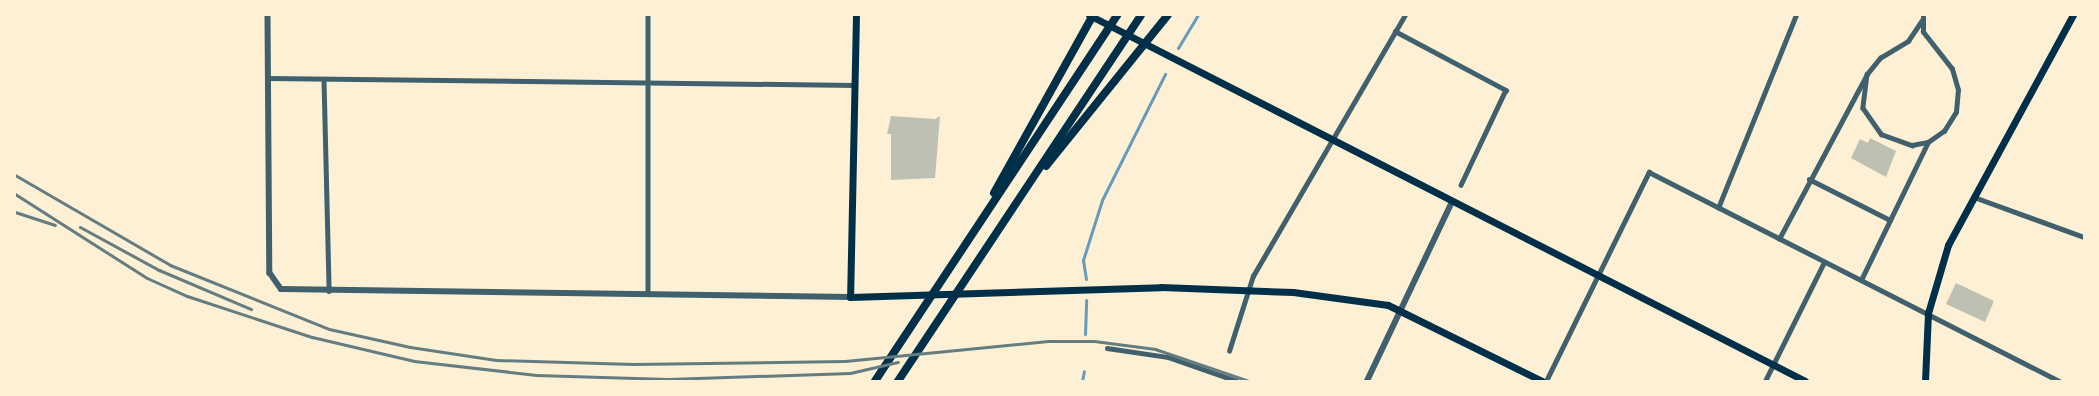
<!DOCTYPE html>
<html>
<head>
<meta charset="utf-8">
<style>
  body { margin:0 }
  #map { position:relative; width:2099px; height:396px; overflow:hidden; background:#fdf0d5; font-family:"DejaVu Sans",sans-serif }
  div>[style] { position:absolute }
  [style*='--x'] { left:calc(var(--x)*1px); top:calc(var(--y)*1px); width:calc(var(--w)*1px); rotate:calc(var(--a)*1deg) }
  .stream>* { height:3px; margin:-1.5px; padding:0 1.5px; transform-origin:1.5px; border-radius:1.5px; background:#669bbc }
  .building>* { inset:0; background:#bec0b2 }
  .minor>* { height:4.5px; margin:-2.25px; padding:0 2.25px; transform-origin:2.25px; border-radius:2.25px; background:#3f606c }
  .tertiary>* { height:5.5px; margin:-2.75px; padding:0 2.75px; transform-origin:2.75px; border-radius:2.75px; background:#3f606c }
  .primary>* { height:7px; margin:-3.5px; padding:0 3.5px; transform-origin:3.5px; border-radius:3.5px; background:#003049 }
  .motorway>* { height:8px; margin:-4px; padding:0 4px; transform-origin:4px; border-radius:4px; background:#003049 }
  .rail>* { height:3px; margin:-1.5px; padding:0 1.5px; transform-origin:1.5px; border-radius:1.5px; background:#657d81 }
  span { translate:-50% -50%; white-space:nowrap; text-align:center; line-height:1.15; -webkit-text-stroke:4.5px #fdf0d5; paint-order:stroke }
  .frame { position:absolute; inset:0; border:16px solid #fdf0d5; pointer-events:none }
</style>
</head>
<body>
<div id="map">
  <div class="stream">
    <div style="--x:1178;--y:48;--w:39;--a:-59"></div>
    <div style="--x:1086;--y:279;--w:19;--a:-99"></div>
    <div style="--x:1083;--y:260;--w:63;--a:-72.4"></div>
    <div style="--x:1102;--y:200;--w:141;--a:-63.4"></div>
    <div style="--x:1085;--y:334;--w:34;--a:-88"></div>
    <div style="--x:1082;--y:381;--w:10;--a:-79"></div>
  </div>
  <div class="building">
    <div style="clip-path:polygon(891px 116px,935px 119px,940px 116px,935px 178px,891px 180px,891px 134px,887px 134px)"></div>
    <div style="clip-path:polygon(1870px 138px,1896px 151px,1886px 177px,1851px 158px,1860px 139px,1868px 143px)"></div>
    <div style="clip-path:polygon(1956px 283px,1994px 301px,1985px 322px,1946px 304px)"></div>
  </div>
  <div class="minor">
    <div style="--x:648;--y:15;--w:279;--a:90"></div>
    <div style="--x:1395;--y:31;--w:126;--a:28"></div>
    <div style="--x:1506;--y:90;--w:105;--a:115.3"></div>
    <div style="--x:1867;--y:74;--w:34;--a:97"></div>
    <div style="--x:1863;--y:108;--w:32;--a:55"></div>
    <div style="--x:1881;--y:134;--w:33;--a:20"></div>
    <div style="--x:1912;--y:145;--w:16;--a:-11"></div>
    <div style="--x:1928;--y:142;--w:19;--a:-35"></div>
    <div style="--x:1944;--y:131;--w:22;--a:-58"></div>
    <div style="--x:1956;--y:112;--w:22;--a:-85"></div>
    <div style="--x:1958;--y:90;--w:22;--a:-106"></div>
    <div style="--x:1952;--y:69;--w:47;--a:-128.1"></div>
    <div style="--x:1923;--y:32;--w:17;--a:-90"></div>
    <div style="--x:268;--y:78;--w:587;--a:0.68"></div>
    <div style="--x:324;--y:80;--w:211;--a:88.6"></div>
    <div style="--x:1809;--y:179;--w:91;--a:26.8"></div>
    <div style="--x:1974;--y:197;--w:117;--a:20"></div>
    <div style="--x:1718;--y:208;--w:208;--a:-68"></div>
    <div style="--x:1779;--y:239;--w:187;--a:-61.9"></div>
    <div style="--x:1867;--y:74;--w:21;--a:-51"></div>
    <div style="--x:1880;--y:58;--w:33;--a:-31"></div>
    <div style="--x:1908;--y:41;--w:25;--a:-56"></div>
    <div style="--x:1861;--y:280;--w:153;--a:-64.1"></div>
    <div style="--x:1107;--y:348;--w:62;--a:8.4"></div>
    <div style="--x:1168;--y:357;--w:73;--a:19.2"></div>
    <div style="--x:1229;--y:351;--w:79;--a:-72.3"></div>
    <div style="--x:1253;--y:276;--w:302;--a:-59.8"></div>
    <div style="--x:1546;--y:381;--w:233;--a:-63.8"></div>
    <div style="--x:1649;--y:172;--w:461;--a:27"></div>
    <div style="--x:1765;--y:381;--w:133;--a:-63.6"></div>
  </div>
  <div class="tertiary">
    <div style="--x:268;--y:15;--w:258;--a:89.6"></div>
    <div style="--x:270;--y:273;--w:19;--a:55"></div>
    <div style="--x:281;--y:289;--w:569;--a:0.81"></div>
    <div style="--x:1367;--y:381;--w:198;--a:-64.6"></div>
  </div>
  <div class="primary">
    <div style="--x:856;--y:15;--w:282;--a:91.2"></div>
    <div style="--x:850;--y:297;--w:311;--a:-1.8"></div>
    <div style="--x:1161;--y:287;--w:132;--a:2.2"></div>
    <div style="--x:1293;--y:292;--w:96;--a:7.8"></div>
    <div style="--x:1388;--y:305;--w:172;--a:26.3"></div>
    <div style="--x:1089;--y:15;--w:804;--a:27.07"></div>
    <div style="--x:1925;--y:381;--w:68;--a:-87.5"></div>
    <div style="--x:1928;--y:313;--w:71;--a:-73.6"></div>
    <div style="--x:1948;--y:245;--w:262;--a:-61.5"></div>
  </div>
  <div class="motorway">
    <div style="--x:1046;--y:166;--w:194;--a:-51.1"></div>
    <div style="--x:994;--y:193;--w:204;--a:-60.9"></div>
    <div style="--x:875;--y:381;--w:439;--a:-56.5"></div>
    <div style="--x:898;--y:381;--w:439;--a:-56.4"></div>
  </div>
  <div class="rail">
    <div style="--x:15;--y:175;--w:179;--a:30.1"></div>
    <div style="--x:170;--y:265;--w:171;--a:21.9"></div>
    <div style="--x:329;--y:329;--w:83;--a:12.5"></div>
    <div style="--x:410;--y:347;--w:87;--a:8.6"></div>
    <div style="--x:496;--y:360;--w:137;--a:1.7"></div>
    <div style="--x:633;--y:364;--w:212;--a:-0.8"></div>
    <div style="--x:845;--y:361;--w:204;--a:-5.6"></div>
    <div style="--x:1048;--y:341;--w:46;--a:0"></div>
    <div style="--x:1094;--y:341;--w:62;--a:7.5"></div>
    <div style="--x:1155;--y:349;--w:99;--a:18.8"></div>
    <div style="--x:15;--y:194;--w:156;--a:32.5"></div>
    <div style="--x:147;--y:278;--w:44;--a:24.2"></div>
    <div style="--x:187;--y:296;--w:132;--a:18.2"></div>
    <div style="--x:312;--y:337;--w:105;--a:13.2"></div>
    <div style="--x:414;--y:361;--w:123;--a:6.5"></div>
    <div style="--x:536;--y:375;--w:132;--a:1.7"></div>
    <div style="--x:668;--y:379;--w:182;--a:-1.9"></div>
    <div style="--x:850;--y:373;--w:49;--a:-12.9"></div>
    <div style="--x:15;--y:212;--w:42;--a:18"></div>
    <div style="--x:80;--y:227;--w:90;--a:28.6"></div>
    <div style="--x:159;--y:270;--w:100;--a:23"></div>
  </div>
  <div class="frame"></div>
</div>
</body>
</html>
